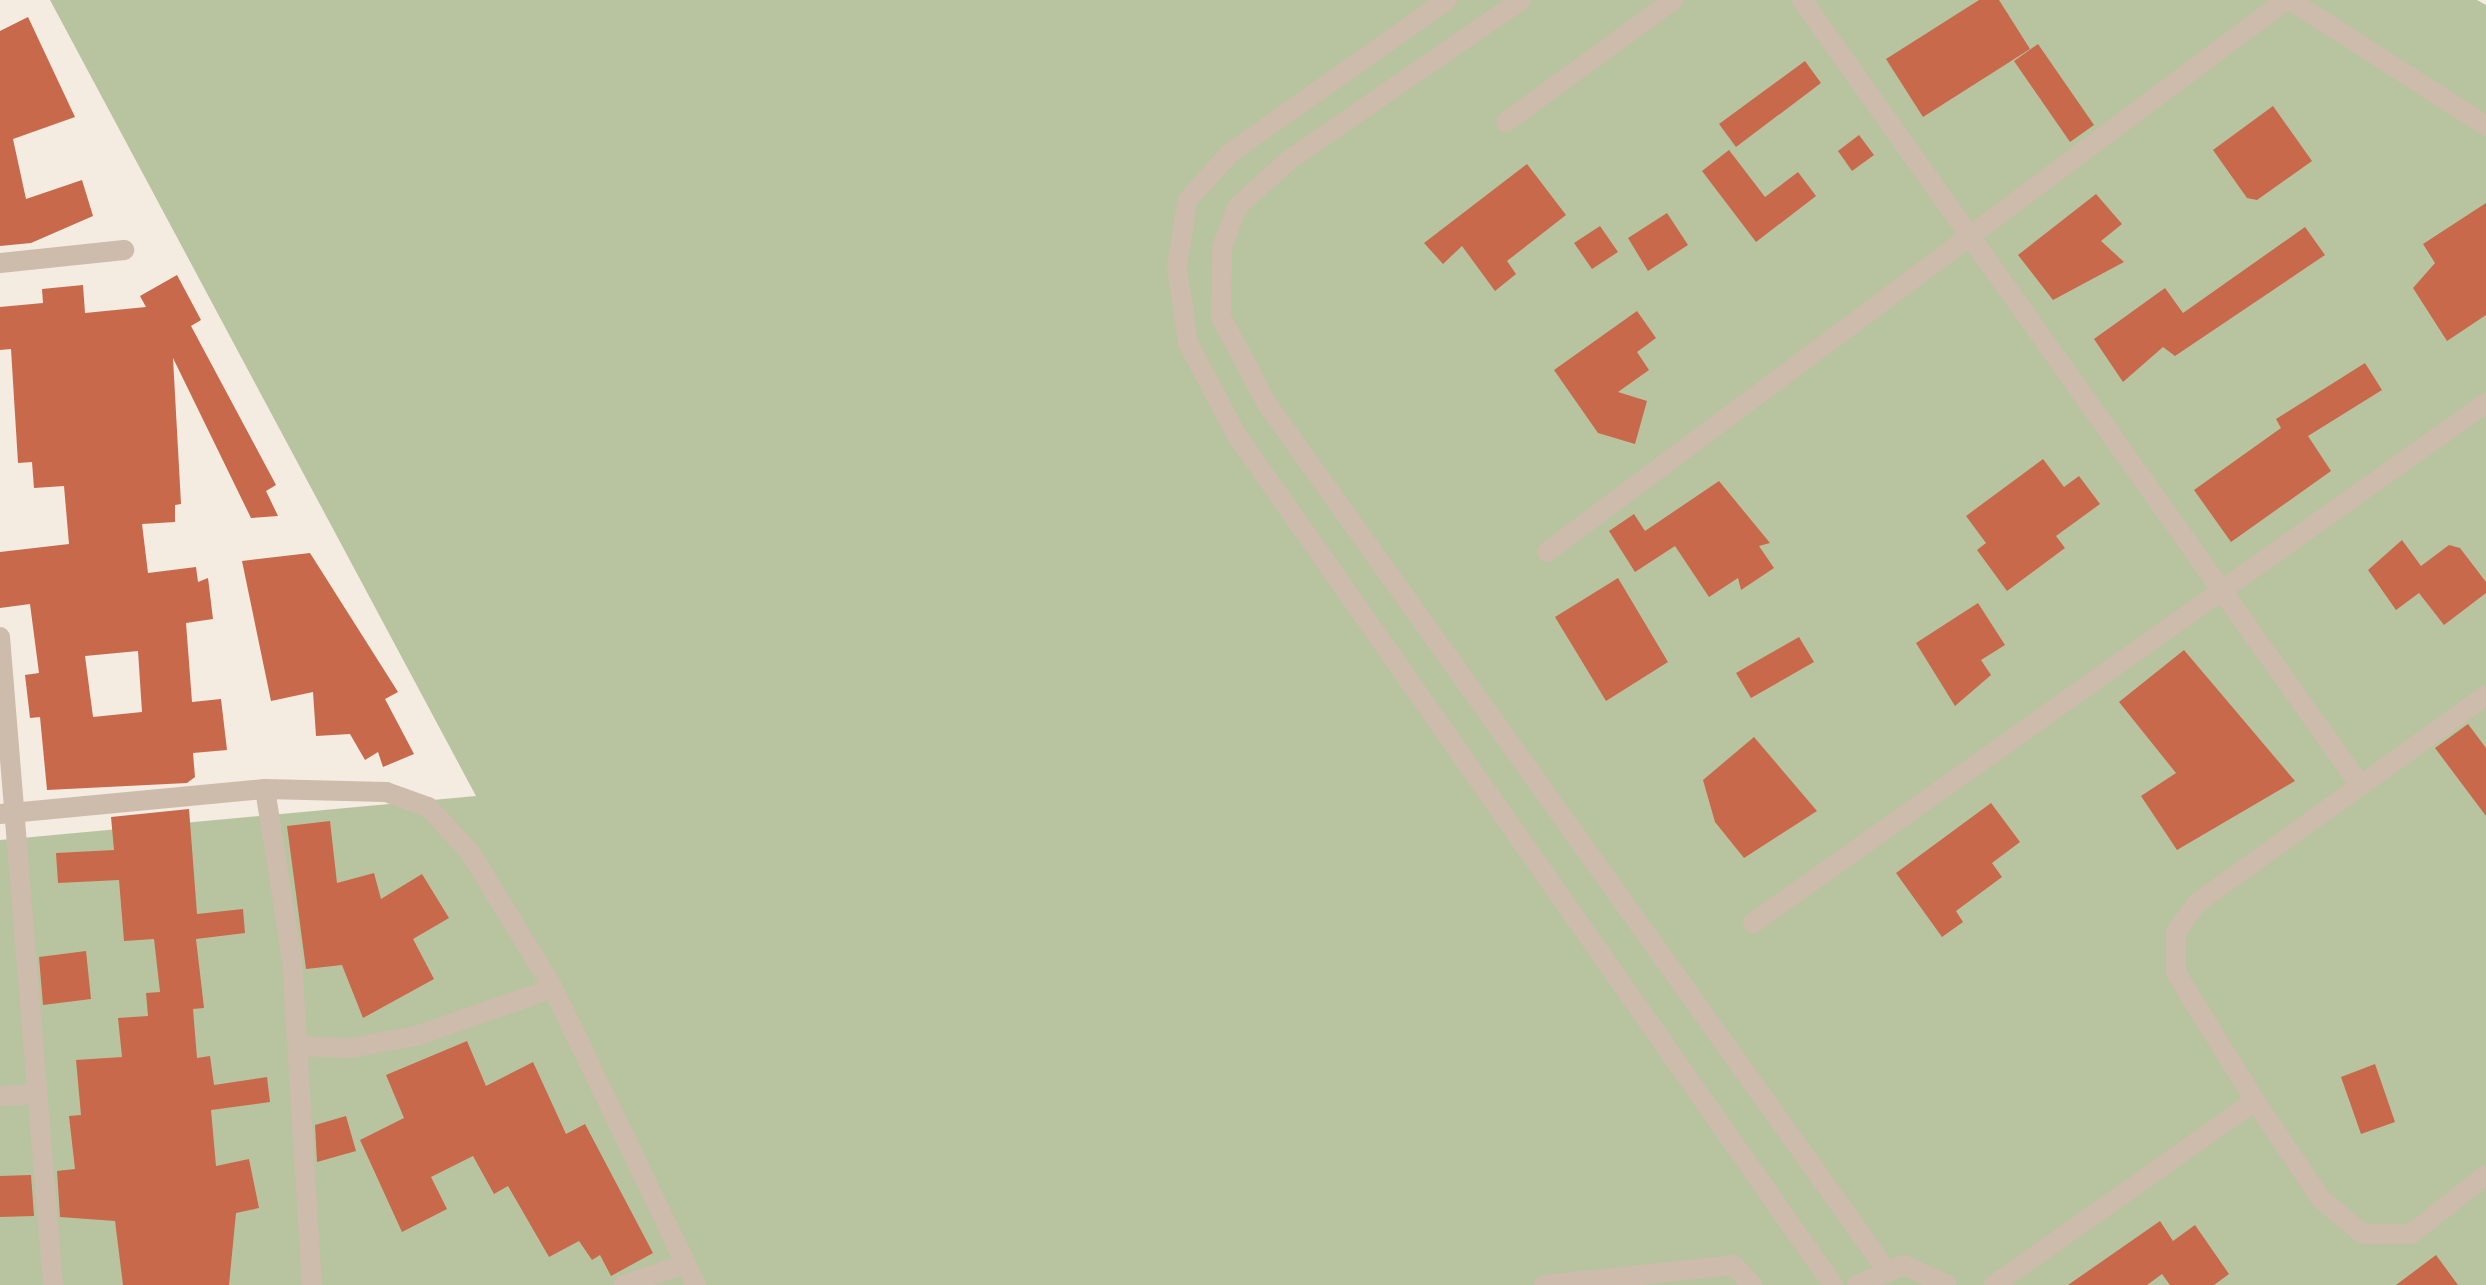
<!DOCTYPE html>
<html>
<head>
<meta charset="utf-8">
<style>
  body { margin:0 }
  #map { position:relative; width:2486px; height:1285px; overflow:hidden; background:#f4ebe1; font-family:"DM Sans",sans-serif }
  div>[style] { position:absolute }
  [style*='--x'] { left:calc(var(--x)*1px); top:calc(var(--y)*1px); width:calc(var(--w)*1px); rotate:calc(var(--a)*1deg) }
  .green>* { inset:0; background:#b8c4a0 }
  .building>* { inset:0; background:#c8694b }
  .minor>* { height:20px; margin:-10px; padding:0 10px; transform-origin:10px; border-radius:10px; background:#cdbbac }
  span { translate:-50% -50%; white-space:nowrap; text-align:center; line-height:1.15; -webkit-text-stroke:6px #fbf5ee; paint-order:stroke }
</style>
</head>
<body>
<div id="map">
  <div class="green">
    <div style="clip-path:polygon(50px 0,2477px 0,2486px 5px,2486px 1285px,0 1285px,0 840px,476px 796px)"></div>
  </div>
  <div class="building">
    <div style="clip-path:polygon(1979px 0,1999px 0,2030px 49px,1923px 117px,1886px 59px)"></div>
    <div style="clip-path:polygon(28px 17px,75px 117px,13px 139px,26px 199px,82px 180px,93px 216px,31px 243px,0 246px,0 31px)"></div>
    <div style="clip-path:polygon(2038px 44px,2094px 125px,2070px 142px,2014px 61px)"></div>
    <div style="clip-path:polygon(1805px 61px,1821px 83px,1736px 147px,1719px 124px)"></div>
    <div style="clip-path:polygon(2273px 106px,2312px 161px,2257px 200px,2247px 198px,2213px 150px)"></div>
    <div style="clip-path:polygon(1859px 135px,1874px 155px,1852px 171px,1838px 151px)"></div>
    <div style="clip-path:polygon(1729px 150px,1765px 197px,1798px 172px,1816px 196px,1756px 242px,1702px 171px)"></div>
    <div style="clip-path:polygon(1527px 164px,1566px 215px,1507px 261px,1516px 274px,1495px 291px,1462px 246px,1443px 264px,1424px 243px)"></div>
    <div style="clip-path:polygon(2096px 194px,2122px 224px,2101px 241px,2124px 262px,2053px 300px,2018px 255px)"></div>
    <div style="clip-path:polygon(2486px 203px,2486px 315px,2447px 341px,2413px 288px,2435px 263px,2423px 244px)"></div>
    <div style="clip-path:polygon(1667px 213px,1688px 245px,1648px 271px,1628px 238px)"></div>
    <div style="clip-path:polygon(1600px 226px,1618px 252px,1592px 269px,1574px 243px)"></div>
    <div style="clip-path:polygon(2305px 227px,2325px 255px,2175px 356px,2163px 347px,2123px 382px,2094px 339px,2165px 288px,2183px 313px)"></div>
    <div style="clip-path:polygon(evenodd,177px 275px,201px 320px,191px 326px,276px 485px,266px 491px,278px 516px,251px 518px,173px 358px,181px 504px,175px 505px,175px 522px,142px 524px,148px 573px,196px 567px,198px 582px,208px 578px,213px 619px,186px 623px,192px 702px,221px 699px,227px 750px,193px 753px,195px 777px,187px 783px,47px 790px,40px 717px,30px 718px,25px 675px,39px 673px,30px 604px,0 608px,0 552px,69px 544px,64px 486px,34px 488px,32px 462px,18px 463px,11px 349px,0 350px,0 307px,43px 303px,42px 289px,83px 285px,85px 313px,146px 307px,140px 296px,177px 275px,138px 651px,142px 712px,93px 717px,85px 656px,138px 651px)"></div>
    <div style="clip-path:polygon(1637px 311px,1656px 338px,1637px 352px,1649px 370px,1618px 392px,1647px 401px,1635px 444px,1598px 433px,1554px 370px)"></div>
    <div style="clip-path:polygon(2365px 363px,2382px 390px,2308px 436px,2331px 471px,2231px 542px,2194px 490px,2281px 428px,2276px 419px)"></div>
    <div style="clip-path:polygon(2043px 459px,2064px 487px,2079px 476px,2100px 504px,2056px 536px,2065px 548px,2007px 591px,1977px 550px,1986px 543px,1966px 516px)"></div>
    <div style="clip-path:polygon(1719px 481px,1770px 543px,1759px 546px,1774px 568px,1741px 590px,1738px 578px,1709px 597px,1675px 546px,1635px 572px,1609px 531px,1634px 514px,1645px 531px)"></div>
    <div style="clip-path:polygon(2402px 540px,2421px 566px,2449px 545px,2460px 548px,2486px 582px,2486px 593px,2444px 625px,2419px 593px,2396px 610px,2368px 570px)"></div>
    <div style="clip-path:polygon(310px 553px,398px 692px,385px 699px,414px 754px,383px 767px,378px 752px,365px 760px,350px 734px,316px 736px,313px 692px,271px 701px,242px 561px)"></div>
    <div style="clip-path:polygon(1618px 578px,1668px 662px,1606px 701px,1555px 617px)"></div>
    <div style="clip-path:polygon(1978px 603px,2005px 645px,1981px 660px,1991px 675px,1955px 706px,1916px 643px)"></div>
    <div style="clip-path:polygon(1799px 637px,1814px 662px,1751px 698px,1736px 673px)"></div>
    <div style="clip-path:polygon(2184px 650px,2295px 781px,2177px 850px,2141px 796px,2176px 773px,2119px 702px)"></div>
    <div style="clip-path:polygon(2468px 724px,2486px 748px,2486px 816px,2435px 748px)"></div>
    <div style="clip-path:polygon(1754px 737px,1817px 811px,1744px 858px,1715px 822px,1703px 780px)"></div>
    <div style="clip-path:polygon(1991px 803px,2020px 842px,1992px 863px,2002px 877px,1956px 911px,1963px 922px,1942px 937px,1896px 873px)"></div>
    <div style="clip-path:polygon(189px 809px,197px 914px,243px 909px,245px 933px,196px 939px,204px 1008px,193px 1009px,197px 1058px,210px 1056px,214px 1085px,267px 1077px,270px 1102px,211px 1110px,216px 1166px,249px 1159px,259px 1208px,236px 1213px,229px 1285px,123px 1285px,115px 1221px,60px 1217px,57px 1171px,75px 1169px,69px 1116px,81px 1115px,76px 1060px,122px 1057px,118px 1018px,148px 1016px,146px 993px,160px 992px,154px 939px,124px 941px,119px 880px,58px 883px,56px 853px,114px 850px,111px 817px)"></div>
    <div style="clip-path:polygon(330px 821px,337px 883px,374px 873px,381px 899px,422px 874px,449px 918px,413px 939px,434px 979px,363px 1018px,342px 965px,306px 969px,287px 826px)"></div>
    <div style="clip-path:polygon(86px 951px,91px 999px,43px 1005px,39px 957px)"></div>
    <div style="clip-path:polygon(467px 1041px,486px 1086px,533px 1062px,566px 1134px,585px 1124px,653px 1253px,611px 1276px,600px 1255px,592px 1260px,579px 1241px,549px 1257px,508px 1186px,494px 1194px,473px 1156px,431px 1177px,447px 1209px,402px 1232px,360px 1140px,404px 1118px,386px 1075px)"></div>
    <div style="clip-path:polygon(2375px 1064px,2395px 1122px,2361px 1134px,2341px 1077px)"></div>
    <div style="clip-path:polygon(346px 1116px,356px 1151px,317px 1162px,315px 1125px)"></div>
    <div style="clip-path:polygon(31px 1175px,34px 1216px,0 1217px,0 1176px)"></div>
    <div style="clip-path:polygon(2160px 1221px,2173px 1241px,2195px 1225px,2229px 1274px,2214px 1285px,2170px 1285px,2162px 1274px,2147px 1285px,2068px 1285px)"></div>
    <div style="clip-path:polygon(2436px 1255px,2458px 1285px,2396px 1285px)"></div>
  </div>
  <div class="minor">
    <div style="--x:1447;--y:0;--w:266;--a:144.8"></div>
    <div style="--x:1230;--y:153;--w:64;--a:131.9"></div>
    <div style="--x:1187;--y:201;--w:67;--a:98.6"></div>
    <div style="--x:1177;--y:267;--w:77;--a:81.8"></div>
    <div style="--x:1188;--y:343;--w:103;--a:62.2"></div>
    <div style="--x:1236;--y:434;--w:1040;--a:54.95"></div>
    <div style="--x:1521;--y:0;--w:282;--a:145.4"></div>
    <div style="--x:1289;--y:160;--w:70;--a:137.9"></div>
    <div style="--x:1237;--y:207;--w:43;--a:110.6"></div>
    <div style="--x:1222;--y:247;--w:70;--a:90.8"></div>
    <div style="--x:1221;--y:317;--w:98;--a:62.1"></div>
    <div style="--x:1267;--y:404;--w:1062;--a:54.42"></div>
    <div style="--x:1802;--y:0;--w:960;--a:54.59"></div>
    <div style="--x:2290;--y:0;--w:233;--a:32.7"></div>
    <div style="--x:1506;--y:122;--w:207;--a:-36.1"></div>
    <div style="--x:0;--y:263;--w:125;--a:-6"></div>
    <div style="--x:1547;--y:552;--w:922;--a:-36.76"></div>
    <div style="--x:0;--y:637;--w:650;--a:85.32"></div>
    <div style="--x:265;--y:789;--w:173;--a:81"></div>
    <div style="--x:292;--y:960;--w:326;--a:86.5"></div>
    <div style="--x:0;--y:814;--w:266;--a:-5.4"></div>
    <div style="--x:265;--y:789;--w:121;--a:1.4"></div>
    <div style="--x:386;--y:792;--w:45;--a:19.7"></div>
    <div style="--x:428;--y:807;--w:62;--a:47"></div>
    <div style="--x:470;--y:852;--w:159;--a:58.6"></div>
    <div style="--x:553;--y:988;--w:330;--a:64.3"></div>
    <div style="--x:1753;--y:923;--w:899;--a:-35.35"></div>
    <div style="--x:298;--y:1046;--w:52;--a:2.2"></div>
    <div style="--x:350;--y:1048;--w:67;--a:-10.3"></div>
    <div style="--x:416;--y:1036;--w:145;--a:-19.3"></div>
    <div style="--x:0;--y:1096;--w:37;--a:-3"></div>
    <div style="--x:2255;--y:1101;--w:150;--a:-121.7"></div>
    <div style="--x:2176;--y:973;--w:41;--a:-90"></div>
    <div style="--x:2176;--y:932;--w:36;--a:-54"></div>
    <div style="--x:2197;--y:903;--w:356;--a:-35.7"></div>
    <div style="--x:624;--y:1285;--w:64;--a:-19.3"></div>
    <div style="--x:1544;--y:1285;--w:190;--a:-6"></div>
    <div style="--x:1733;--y:1265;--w:28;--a:46"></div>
    <div style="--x:1857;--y:1285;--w:51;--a:-23.1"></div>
    <div style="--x:1904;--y:1265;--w:47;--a:24.9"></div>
    <div style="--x:1994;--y:1285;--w:319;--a:-35.2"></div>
    <div style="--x:2255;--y:1101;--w:118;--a:56"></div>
    <div style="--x:2321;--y:1199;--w:55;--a:39.8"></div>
    <div style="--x:2363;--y:1234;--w:48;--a:0"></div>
    <div style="--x:2411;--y:1234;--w:95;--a:-38.2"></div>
  </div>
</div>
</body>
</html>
